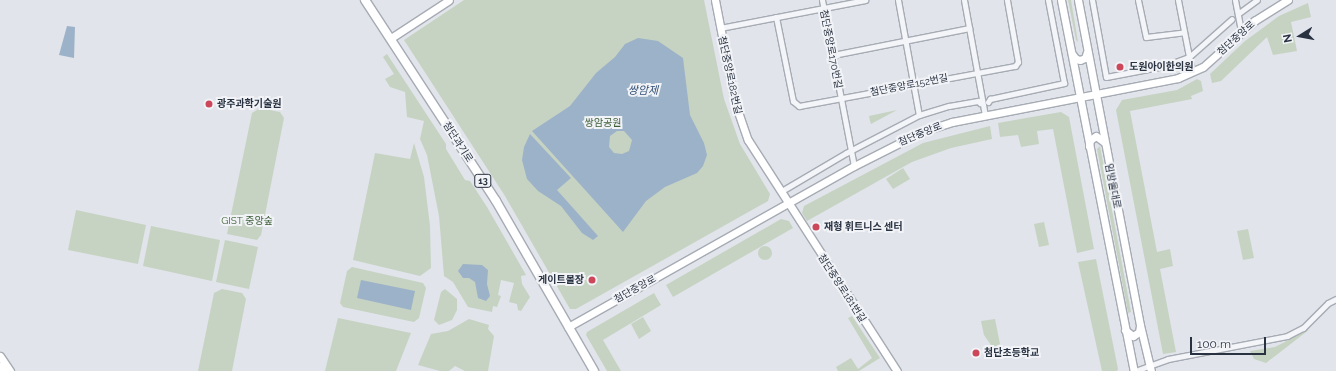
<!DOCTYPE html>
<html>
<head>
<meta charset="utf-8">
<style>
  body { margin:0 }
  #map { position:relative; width:1336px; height:371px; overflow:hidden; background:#e1e4ea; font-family:Raleway,"Noto Sans KR",sans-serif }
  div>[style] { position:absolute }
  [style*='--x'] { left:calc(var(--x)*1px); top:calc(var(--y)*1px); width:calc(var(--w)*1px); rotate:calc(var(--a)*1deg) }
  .green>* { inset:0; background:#c6d3c2 }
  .round { border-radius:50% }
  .water>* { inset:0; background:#9cb2c9 }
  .roads { filter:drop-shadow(1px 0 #a6abb4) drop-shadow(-1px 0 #a6abb4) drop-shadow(0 1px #a6abb4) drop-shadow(0 -1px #a6abb4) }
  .street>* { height:5px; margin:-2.5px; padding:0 2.5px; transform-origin:2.5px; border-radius:2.5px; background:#f4f5f8 }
  .secondary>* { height:7px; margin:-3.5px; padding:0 3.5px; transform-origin:3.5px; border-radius:3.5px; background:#fff }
  .primary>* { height:8px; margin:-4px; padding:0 4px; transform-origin:4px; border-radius:4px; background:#fff }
  .dots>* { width:11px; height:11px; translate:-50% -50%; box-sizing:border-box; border:2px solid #f1f3f7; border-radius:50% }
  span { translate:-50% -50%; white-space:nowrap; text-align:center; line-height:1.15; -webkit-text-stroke:4px #f1f3f7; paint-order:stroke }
  .shield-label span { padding:1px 3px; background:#f1f3f7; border:1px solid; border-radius:3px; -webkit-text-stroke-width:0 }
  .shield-label { font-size:9px; color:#293241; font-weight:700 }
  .street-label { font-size:10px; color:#293241 }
  .poi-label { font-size:10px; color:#293241; font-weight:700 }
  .left { translate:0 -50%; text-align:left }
  .right { translate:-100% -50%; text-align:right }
  .park-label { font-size:10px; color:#3d5d37 }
  .water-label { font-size:11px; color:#345075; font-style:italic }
  .north { position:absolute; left:1280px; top:16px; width:40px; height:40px; -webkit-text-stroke:3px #f1f3f7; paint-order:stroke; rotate:259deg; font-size:11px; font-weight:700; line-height:16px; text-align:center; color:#293241 }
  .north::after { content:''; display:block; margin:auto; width:14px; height:18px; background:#293241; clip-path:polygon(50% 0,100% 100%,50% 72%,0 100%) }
  .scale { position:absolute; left:1190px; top:337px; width:76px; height:18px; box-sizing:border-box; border:2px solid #293241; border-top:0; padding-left:5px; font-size:12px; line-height:14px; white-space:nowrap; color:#293241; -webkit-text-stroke:3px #f1f3f7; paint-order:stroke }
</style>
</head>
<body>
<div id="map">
  <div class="green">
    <div style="clip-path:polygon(464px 0,704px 0,724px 99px,740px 144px,770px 194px,768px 201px,576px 309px,570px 309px,505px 196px,404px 40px)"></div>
    <div style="clip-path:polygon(1068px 0,1071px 0,1078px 42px,1076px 40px)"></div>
    <div style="clip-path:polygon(1308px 3px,1311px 17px,1291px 22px,1297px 51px,1273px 55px,1267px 37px,1221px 81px,1212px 83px,1210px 74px,1245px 41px,1279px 16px)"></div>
    <div style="clip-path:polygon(387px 54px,446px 144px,446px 149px,465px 180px,470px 181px,487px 207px,526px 275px,521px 276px,522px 284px,530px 297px,521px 311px,518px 310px,517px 304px,509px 302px,514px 283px,501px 280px,498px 295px,501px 296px,497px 307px,493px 306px,492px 312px,468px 307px,453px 282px,444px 276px,439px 216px,427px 155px,420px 139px,424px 121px,407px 117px,405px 92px,390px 87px,385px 79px,394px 74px,383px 57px)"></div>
    <div style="clip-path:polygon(1197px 79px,1201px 81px,1203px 91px,1191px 96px,1192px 99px,1130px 111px,1157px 252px,1170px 249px,1173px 266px,1160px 269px,1176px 352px,1163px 354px,1116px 110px,1122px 100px,1177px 90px)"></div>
    <div style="clip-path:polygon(260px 108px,280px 112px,284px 118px,261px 235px,257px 240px,227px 234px,252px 113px)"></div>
    <div style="clip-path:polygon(897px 110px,871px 124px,870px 121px,869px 116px)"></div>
    <div style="clip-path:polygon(1061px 112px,1069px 117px,1094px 249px,1077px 253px,1053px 129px,1037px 131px,1039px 144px,1021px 147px,1018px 135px,1000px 137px,998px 123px)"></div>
    <div style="clip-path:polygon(990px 126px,992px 139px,951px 148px,912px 162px,807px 221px,802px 213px,804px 206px,923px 143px)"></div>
    <div style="clip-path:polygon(414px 143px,424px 177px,430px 226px,431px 268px,420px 276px,353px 260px,375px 153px,410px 159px)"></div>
    <div style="clip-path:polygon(1100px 146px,1131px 312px,1128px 313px,1097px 149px)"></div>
    <div style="clip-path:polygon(903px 168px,910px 179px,893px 189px,886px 179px)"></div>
    <div style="clip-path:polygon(76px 210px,146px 225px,138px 264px,68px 250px)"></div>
    <div style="clip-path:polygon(781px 219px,789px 221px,793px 228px,673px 297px,666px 285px)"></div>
    <div style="clip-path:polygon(1044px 222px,1049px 245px,1039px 247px,1034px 224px)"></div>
    <div style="clip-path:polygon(151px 226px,220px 240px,212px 281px,143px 266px)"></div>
    <div style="clip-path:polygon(1248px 229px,1254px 258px,1243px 260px,1237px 231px)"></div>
    <div style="clip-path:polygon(225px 240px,258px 247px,249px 289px,216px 282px)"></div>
    <div class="round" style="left:758px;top:246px;width:14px;height:14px"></div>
    <div style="clip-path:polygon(1096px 259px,1118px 369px,1117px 371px,1102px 371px,1078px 262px)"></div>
    <div style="clip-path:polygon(352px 267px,423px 283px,426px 288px,419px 318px,414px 322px,343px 307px,340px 303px,347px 271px)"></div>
    <div style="clip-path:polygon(222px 289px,242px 293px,246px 299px,232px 371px,198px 371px,214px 293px)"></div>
    <div style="clip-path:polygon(445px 289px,457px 299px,457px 310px,452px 320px,439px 325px,434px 320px,441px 292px)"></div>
    <div style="clip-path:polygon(654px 293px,661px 305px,603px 340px,621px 371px,607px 371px,586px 335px,587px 332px)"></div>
    <div style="clip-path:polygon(852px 316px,880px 358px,859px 371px,838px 371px,836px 367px,851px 358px,858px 369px,872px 358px,848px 318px)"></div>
    <div style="clip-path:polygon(643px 317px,651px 331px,639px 339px,631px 324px)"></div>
    <div style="clip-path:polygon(338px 318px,411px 333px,396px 371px,325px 371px)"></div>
    <div style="clip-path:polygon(469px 319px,489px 325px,488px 329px,494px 336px,488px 371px,465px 371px,455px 366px,449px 371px,440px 371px,418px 365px,431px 334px,448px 331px)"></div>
    <div style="clip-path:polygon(995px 319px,1000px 344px,993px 348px,984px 335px,981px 321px)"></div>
    <div style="clip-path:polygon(1310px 329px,1266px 363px,1254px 359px,1250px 351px,1275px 347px)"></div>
  </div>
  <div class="water">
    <div style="clip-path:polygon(67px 26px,75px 27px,74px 58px,59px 55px)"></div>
    <div style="clip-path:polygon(evenodd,638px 38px,658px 41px,683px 58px,690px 115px,704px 143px,707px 155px,703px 166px,697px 173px,665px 187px,646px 201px,623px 232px,532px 131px,570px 106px,596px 73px,615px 57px,625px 44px,638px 38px,617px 131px,624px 131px,632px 140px,629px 151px,622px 154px,614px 153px,609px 147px,610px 136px,617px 131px)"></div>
    <div style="clip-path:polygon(530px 134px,571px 178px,557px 190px,598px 236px,593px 240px,582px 233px,561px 206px,538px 191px,527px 179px,522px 160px,524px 147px)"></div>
    <div style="clip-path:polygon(463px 264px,482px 265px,488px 270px,487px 284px,490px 296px,486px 301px,478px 298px,475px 282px,469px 278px,463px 278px,458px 271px)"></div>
    <div style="clip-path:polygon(361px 280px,415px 291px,411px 310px,357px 298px)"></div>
  </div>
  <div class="roads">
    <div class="street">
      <div style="--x:822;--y:0;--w:169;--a:79.1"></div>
      <div style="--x:898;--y:0;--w:117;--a:79.7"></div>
      <div style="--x:964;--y:0;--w:117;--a:79.7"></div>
      <div style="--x:1092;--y:0;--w:78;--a:79.7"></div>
      <div style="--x:1106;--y:77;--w:59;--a:-10.7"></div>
      <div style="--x:1164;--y:66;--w:27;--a:-20"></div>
      <div style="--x:1189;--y:57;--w:57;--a:-41.5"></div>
      <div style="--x:1138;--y:0;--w:38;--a:78"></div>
      <div style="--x:1146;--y:37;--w:38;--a:-7"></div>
      <div style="--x:1178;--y:0;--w:73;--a:79"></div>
      <div style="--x:1235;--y:0;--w:33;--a:79"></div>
      <div style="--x:1239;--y:13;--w:22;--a:-36"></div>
      <div style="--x:776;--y:17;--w:86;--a:78.6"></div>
      <div style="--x:793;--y:101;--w:8;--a:40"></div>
      <div style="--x:799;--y:106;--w:220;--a:-10.5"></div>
      <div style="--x:1015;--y:66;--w:5;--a:-53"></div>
      <div style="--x:1018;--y:62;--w:63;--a:-100.1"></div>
      <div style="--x:720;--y:28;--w:148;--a:-10.9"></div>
      <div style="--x:833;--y:55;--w:139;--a:-11.2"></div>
      <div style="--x:988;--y:102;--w:4;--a:-56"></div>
      <div style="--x:990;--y:99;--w:76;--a:-12.2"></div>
      <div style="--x:1064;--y:83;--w:85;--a:-100.9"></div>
      <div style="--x:785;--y:189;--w:71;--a:-30.5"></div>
      <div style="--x:846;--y:153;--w:82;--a:-27.5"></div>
      <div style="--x:919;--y:115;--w:31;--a:-17"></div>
      <div style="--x:949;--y:106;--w:29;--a:-10"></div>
      <div style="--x:978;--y:101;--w:3;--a:45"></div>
      <div style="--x:1135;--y:371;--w:35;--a:-20"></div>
      <div style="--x:1168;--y:359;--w:121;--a:-10.9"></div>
      <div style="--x:1287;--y:336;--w:18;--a:-27"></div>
      <div style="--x:1303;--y:328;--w:35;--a:-45"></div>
      <div style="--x:1328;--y:303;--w:9;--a:-27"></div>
    </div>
    <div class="secondary">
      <div style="--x:715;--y:0;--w:105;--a:79"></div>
      <div style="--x:735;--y:103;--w:39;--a:71"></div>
      <div style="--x:748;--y:140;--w:275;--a:57.2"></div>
      <div style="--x:1061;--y:0;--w:378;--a:78.9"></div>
      <div style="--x:1078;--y:0;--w:331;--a:79.2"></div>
      <div style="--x:1140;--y:325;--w:47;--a:76.6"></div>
      <div style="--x:391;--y:38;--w:69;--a:-33.2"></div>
      <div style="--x:1072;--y:54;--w:6;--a:51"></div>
      <div style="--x:1076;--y:59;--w:4;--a:14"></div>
      <div style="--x:1080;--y:60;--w:5;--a:-22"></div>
      <div style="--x:1085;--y:58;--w:6;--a:-72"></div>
      <div style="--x:1089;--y:146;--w:6;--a:-81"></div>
      <div style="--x:1090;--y:140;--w:7;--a:-34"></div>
      <div style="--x:1096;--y:136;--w:10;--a:37"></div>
      <div style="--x:568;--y:327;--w:328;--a:-29.4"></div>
      <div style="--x:854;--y:166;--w:75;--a:-26.9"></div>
      <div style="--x:921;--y:132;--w:33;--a:-18"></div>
      <div style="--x:952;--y:122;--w:230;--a:-11"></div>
      <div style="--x:1178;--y:78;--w:27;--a:-24"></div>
      <div style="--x:1203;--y:67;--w:69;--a:-42"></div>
      <div style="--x:1254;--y:21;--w:40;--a:-32"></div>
      <div style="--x:1125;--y:330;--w:10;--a:37"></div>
      <div style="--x:1133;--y:336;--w:7;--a:-34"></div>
      <div style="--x:1139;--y:332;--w:6;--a:-81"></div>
      <div style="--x:0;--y:356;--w:18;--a:56"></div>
      <div style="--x:0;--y:366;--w:6;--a:51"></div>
    </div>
    <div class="primary">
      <div style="--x:365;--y:0;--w:240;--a:56.9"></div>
      <div style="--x:496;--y:201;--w:196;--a:60"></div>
    </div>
  </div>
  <div class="dots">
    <div style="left:1120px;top:67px;background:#cd475a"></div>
    <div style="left:209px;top:104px;background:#cd475a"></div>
    <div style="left:816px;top:227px;background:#cd475a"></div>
    <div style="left:592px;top:280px;background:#cd475a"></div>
    <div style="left:976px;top:353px;background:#cd475a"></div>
  </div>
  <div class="shield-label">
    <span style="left:483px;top:181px">13</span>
  </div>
  <div class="street-label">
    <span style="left:1236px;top:38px;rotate:-42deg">첨단중앙로</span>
    <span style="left:831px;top:49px;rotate:79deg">첨단중앙로170번길</span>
    <span style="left:730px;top:75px;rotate:78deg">첨단중앙로182번길</span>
    <span style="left:909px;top:85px;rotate:-11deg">첨단중앙로152번길</span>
    <span style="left:920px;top:134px;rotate:-22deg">첨단중앙로</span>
    <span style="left:458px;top:142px;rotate:57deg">첨단과기로</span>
    <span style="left:1113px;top:186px;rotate:79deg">임방울대로</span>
    <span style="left:842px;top:288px;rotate:57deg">첨단중앙로181번길</span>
    <span style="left:635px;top:289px;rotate:-29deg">첨단중앙로</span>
  </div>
  <div class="poi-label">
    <span class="left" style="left:1129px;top:67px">도원아이한의원</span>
    <span class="left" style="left:217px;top:104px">광주과학기술원</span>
    <span class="left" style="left:824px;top:227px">재형 휘트니스 센터</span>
    <span class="right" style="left:584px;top:280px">게이트볼장</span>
    <span class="left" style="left:984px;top:353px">첨단초등학교</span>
  </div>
  <div class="park-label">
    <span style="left:603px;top:123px">쌍암공원</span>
    <span style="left:247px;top:221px">GIST 중앙숲</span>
  </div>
  <div class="water-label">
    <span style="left:643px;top:91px">쌍암제</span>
  </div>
  <div class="north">N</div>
  <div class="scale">100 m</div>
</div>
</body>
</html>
